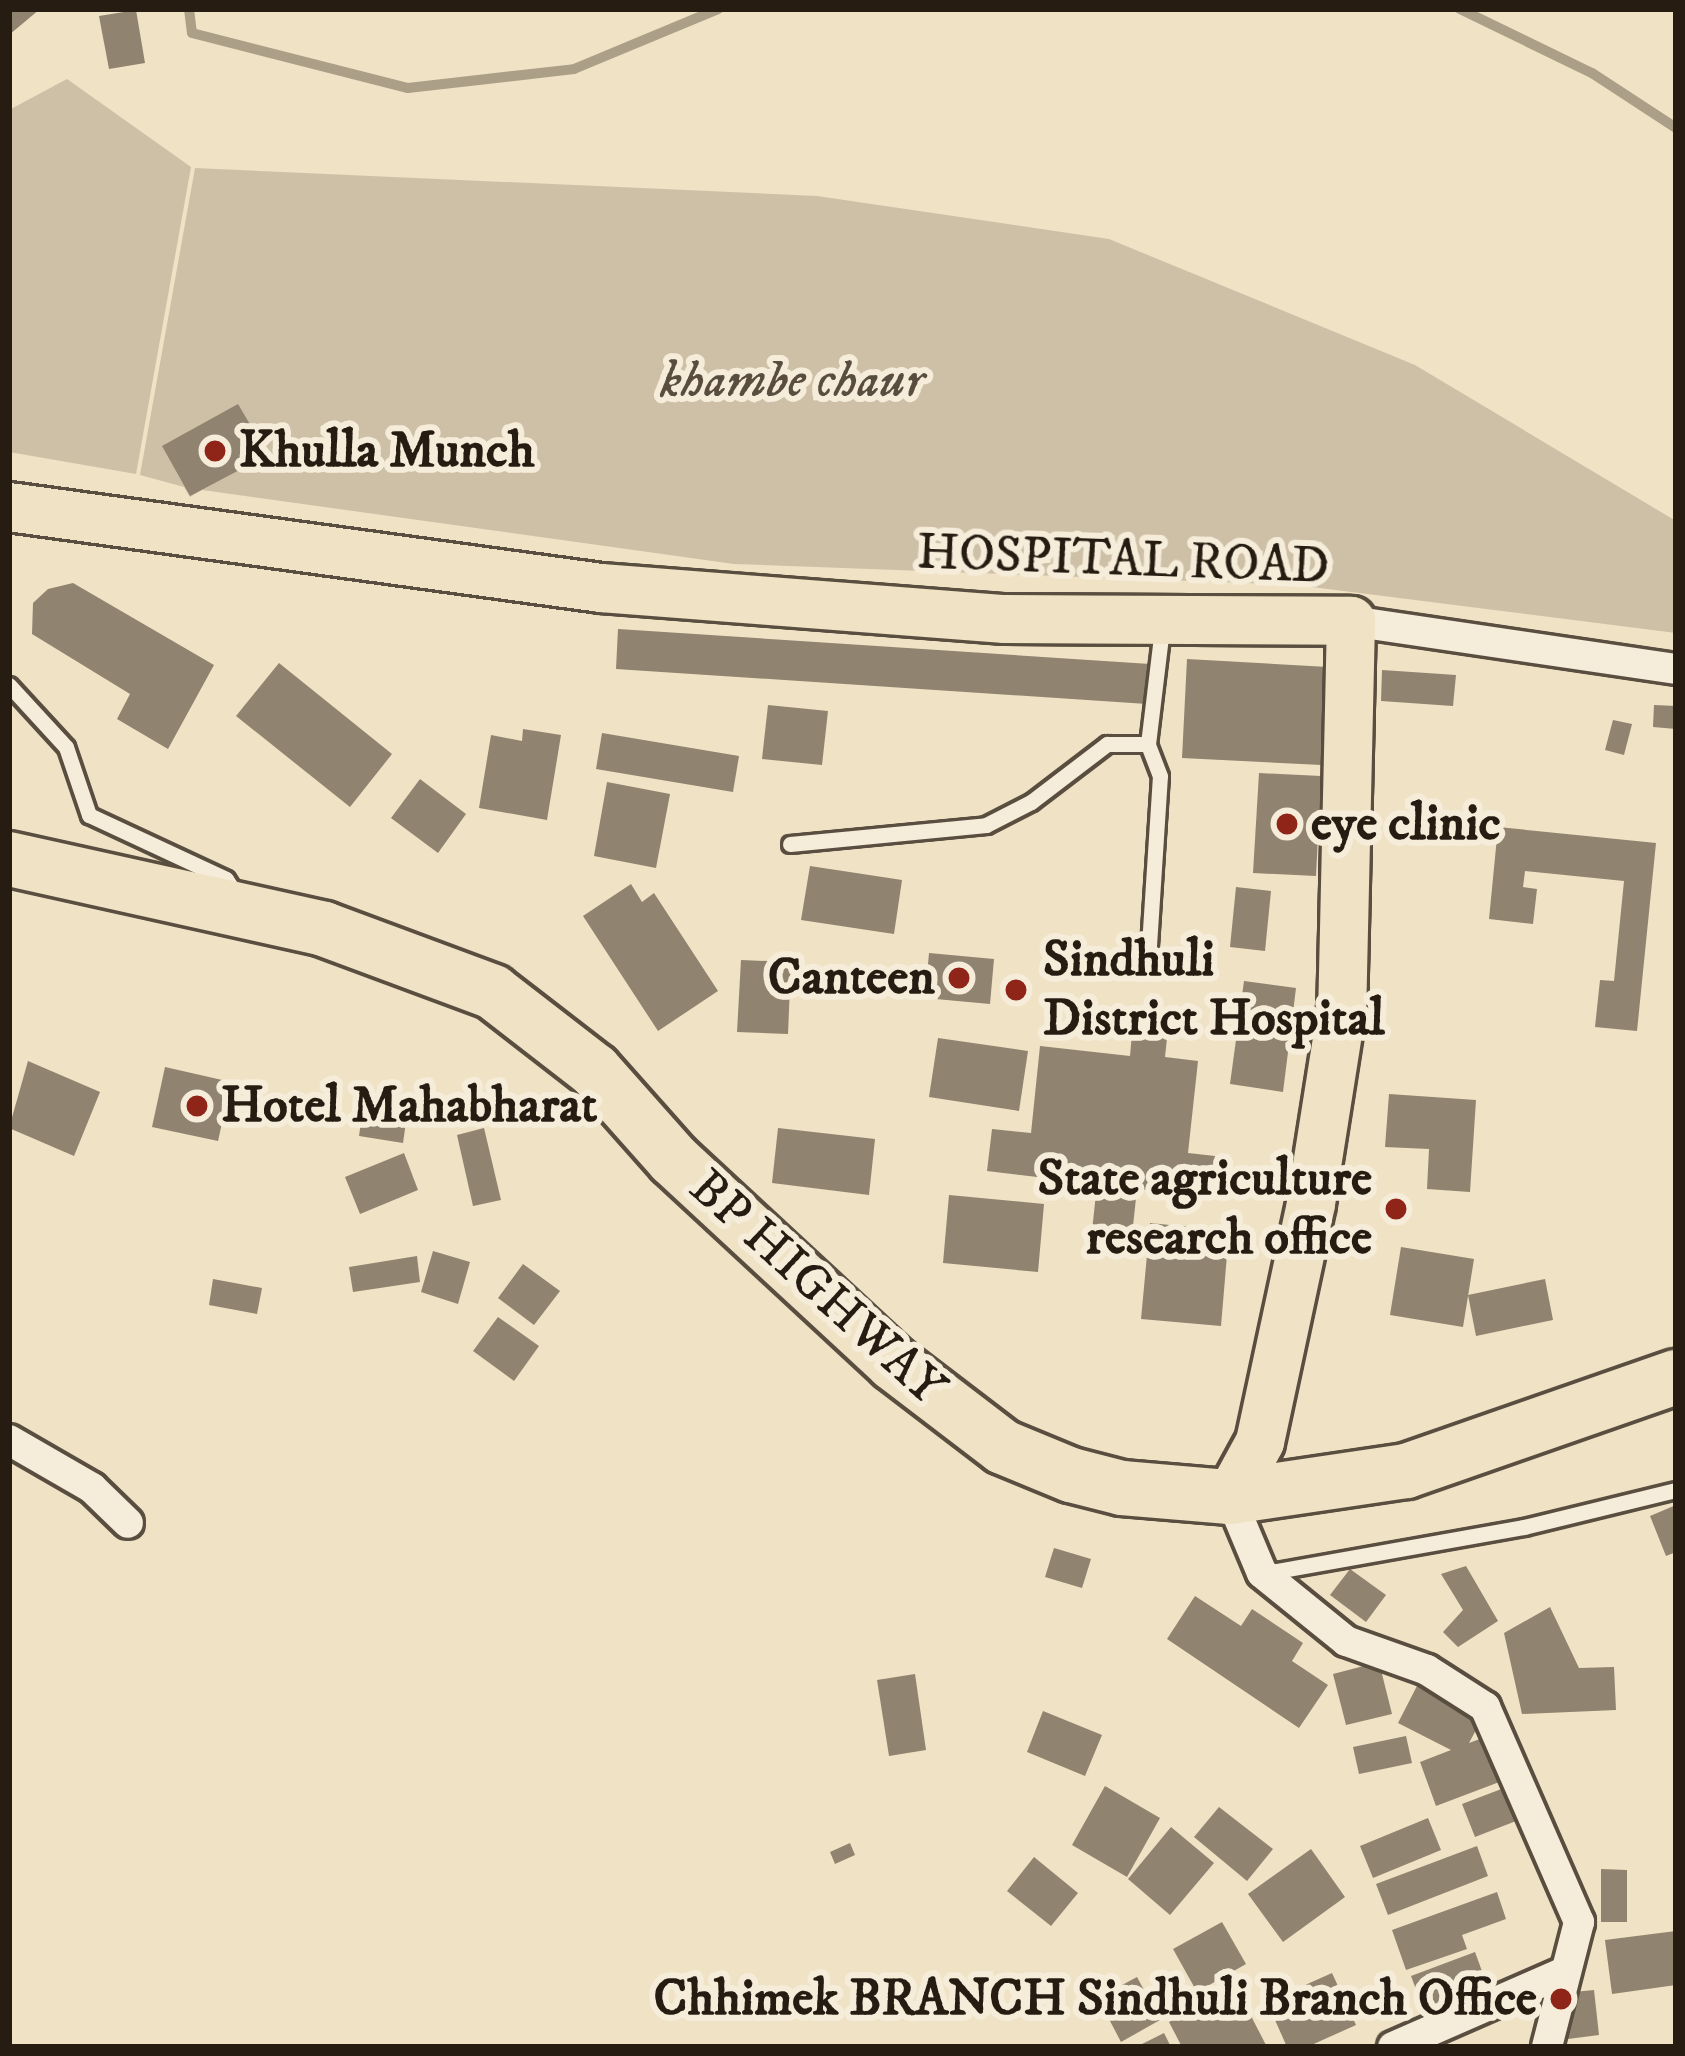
<!DOCTYPE html>
<html>
<head>
<meta charset="utf-8">
<style>
  body { margin:0 }
  #map { position:relative; width:1685px; height:2056px; overflow:hidden; background:#f0e2c5; font-family:"IM FELL DW Pica",serif }
  div>[style] { position:absolute }
  [style*='--x'] { left:calc(var(--x)*1px); top:calc(var(--y)*1px); width:calc(var(--w)*1px); rotate:calc(var(--a)*1deg) }
  .green>* { inset:0; background:#cec0a7 }
  .stream>* { height:10px; margin:-5px; padding:0 5px; transform-origin:5px; border-radius:5px; background:#ac9f88 }
  .building>* { inset:0; background:#90836f }
  .roads { filter:drop-shadow(3px 0 #594e3f) drop-shadow(-3px 0 #594e3f) drop-shadow(0 3px #594e3f) drop-shadow(0 -3px #594e3f) }
  .lane>* { height:15px; margin:-7.5px; padding:0 7.5px; transform-origin:7.5px; border-radius:7.5px; background:#f5ecd9 }
  .street>* { height:30px; margin:-15px; padding:0 15px; transform-origin:15px; border-radius:15px; background:#f5ecd9 }
  .primary>* { height:48px; margin:-24px; padding:0 24px; transform-origin:24px; border-radius:24px; background:#f0e2c5 }
  .highway>* { height:54px; margin:-27px; padding:0 27px; transform-origin:27px; border-radius:27px; background:#f0e2c5 }
  .dots>* { width:33px; height:33px; translate:-50% -50%; box-sizing:border-box; border:6px solid #f5ecd9; border-radius:50% }
  span { translate:-50% -50%; white-space:nowrap; text-align:center; line-height:1.15; -webkit-text-stroke:12px #f5ecd9; paint-order:stroke }
  .park-label { font-size:51px; color:#594d3f; font-style:italic }
  .poi-label { font-size:51px; color:#271c12; font-weight:700 }
  .left { translate:0 -50%; text-align:left }
  .right { translate:-100% -50%; text-align:right }
  .street-label { font-size:51px; color:#271c12 }
  .frame { position:absolute; inset:0; border:12px solid #271c12; pointer-events:none }
</style>
</head>
<body>
<div id="map">
  <div class="green">
    <div style="clip-path:polygon(67px 79px,191px 167px,136px 474px,9px 452px,9px 110px)"></div>
    <div style="clip-path:polygon(195px 168px,817px 196px,1109px 239px,1415px 365px,1676px 521px,1676px 633px,1296px 585px,734px 564px,202px 490px,190px 497px,184px 487px,140px 475px)"></div>
  </div>
  <div class="stream">
    <div style="--x:189;--y:9;--w:24;--a:83"></div>
    <div style="--x:192;--y:33;--w:223;--a:14.3"></div>
    <div style="--x:408;--y:88;--w:167;--a:-6.5"></div>
    <div style="--x:574;--y:69;--w:156;--a:-22.6"></div>
    <div style="--x:1460;--y:9;--w:147;--a:25.9"></div>
    <div style="--x:1592;--y:73;--w:100;--a:33.2"></div>
  </div>
  <div class="building">
    <div style="clip-path:polygon(9px 9px,40px 9px,9px 35px)"></div>
    <div style="clip-path:polygon(136px 10px,145px 63px,109px 69px,99px 16px)"></div>
    <div style="clip-path:polygon(238px 404px,268px 455px,190px 496px,162px 446px)"></div>
    <div style="clip-path:polygon(73px 583px,214px 665px,168px 749px,117px 719px,130px 694px,32px 634px,33px 603px,48px 589px)"></div>
    <div style="clip-path:polygon(618px 629px,1150px 664px,1147px 704px,616px 669px)"></div>
    <div style="clip-path:polygon(1187px 659px,1328px 667px,1322px 765px,1182px 758px)"></div>
    <div style="clip-path:polygon(279px 663px,392px 754px,350px 807px,236px 716px)"></div>
    <div style="clip-path:polygon(1382px 670px,1456px 675px,1453px 706px,1381px 701px)"></div>
    <div style="clip-path:polygon(768px 705px,828px 711px,822px 765px,762px 759px)"></div>
    <div style="clip-path:polygon(1654px 705px,1676px 706px,1676px 729px,1653px 727px)"></div>
    <div style="clip-path:polygon(1613px 720px,1632px 724px,1624px 755px,1605px 750px)"></div>
    <div style="clip-path:polygon(523px 729px,561px 735px,547px 820px,479px 808px,491px 735px,522px 741px)"></div>
    <div style="clip-path:polygon(602px 733px,739px 756px,733px 792px,596px 769px)"></div>
    <div style="clip-path:polygon(1259px 773px,1321px 776px,1316px 876px,1253px 873px)"></div>
    <div style="clip-path:polygon(420px 779px,466px 814px,438px 853px,391px 818px)"></div>
    <div style="clip-path:polygon(607px 782px,670px 794px,656px 868px,594px 856px)"></div>
    <div style="clip-path:polygon(1498px 827px,1656px 843px,1637px 1031px,1595px 1027px,1600px 980px,1614px 981px,1624px 881px,1525px 871px,1523px 887px,1537px 889px,1533px 924px,1489px 919px)"></div>
    <div style="clip-path:polygon(810px 866px,902px 880px,894px 934px,801px 920px)"></div>
    <div style="clip-path:polygon(631px 884px,642px 902px,654px 893px,718px 991px,658px 1031px,583px 916px)"></div>
    <div style="clip-path:polygon(1236px 887px,1271px 891px,1265px 951px,1230px 947px)"></div>
    <div style="clip-path:polygon(929px 953px,994px 959px,990px 1004px,925px 998px)"></div>
    <div style="clip-path:polygon(741px 960px,791px 962px,788px 1034px,737px 1032px)"></div>
    <div style="clip-path:polygon(1244px 981px,1296px 988px,1283px 1092px,1230px 1084px)"></div>
    <div style="clip-path:polygon(1132px 1033px,1167px 1038px,1165px 1057px,1198px 1061px,1188px 1153px,1215px 1156px,1210px 1198px,1137px 1189px,1132px 1235px,1092px 1231px,1097px 1184px,987px 1171px,992px 1129px,1031px 1133px,1040px 1046px,1130px 1056px)"></div>
    <div style="clip-path:polygon(938px 1038px,1028px 1051px,1019px 1111px,929px 1097px)"></div>
    <div style="clip-path:polygon(28px 1061px,100px 1092px,74px 1156px,9px 1128px)"></div>
    <div style="clip-path:polygon(165px 1067px,231px 1082px,218px 1141px,152px 1127px)"></div>
    <div style="clip-path:polygon(365px 1094px,409px 1101px,403px 1143px,359px 1136px)"></div>
    <div style="clip-path:polygon(1389px 1094px,1476px 1100px,1470px 1192px,1427px 1189px,1429px 1149px,1385px 1147px)"></div>
    <div style="clip-path:polygon(484px 1128px,501px 1200px,473px 1206px,457px 1135px)"></div>
    <div style="clip-path:polygon(778px 1128px,875px 1139px,869px 1195px,772px 1183px)"></div>
    <div style="clip-path:polygon(404px 1153px,418px 1190px,360px 1214px,345px 1177px)"></div>
    <div style="clip-path:polygon(949px 1195px,1044px 1204px,1038px 1272px,943px 1263px)"></div>
    <div style="clip-path:polygon(1150px 1223px,1229px 1231px,1221px 1326px,1141px 1319px)"></div>
    <div style="clip-path:polygon(1401px 1247px,1474px 1259px,1463px 1327px,1390px 1315px)"></div>
    <div style="clip-path:polygon(433px 1251px,470px 1262px,458px 1304px,421px 1292px)"></div>
    <div style="clip-path:polygon(417px 1256px,420px 1282px,353px 1292px,349px 1267px)"></div>
    <div style="clip-path:polygon(523px 1264px,560px 1291px,534px 1325px,498px 1298px)"></div>
    <div style="clip-path:polygon(213px 1279px,262px 1288px,257px 1314px,209px 1305px)"></div>
    <div style="clip-path:polygon(1545px 1279px,1553px 1320px,1476px 1336px,1468px 1295px)"></div>
    <div style="clip-path:polygon(498px 1317px,539px 1346px,514px 1381px,473px 1351px)"></div>
    <div style="clip-path:polygon(1676px 1505px,1676px 1552px,1666px 1556px,1650px 1516px)"></div>
    <div style="clip-path:polygon(1054px 1548px,1091px 1559px,1082px 1588px,1045px 1577px)"></div>
    <div style="clip-path:polygon(1466px 1566px,1498px 1621px,1458px 1647px,1443px 1632px,1463px 1610px,1441px 1574px)"></div>
    <div style="clip-path:polygon(1350px 1569px,1386px 1595px,1366px 1622px,1330px 1595px)"></div>
    <div style="clip-path:polygon(1195px 1596px,1241px 1626px,1252px 1609px,1303px 1643px,1292px 1661px,1328px 1685px,1299px 1728px,1167px 1639px)"></div>
    <div style="clip-path:polygon(1550px 1607px,1579px 1668px,1614px 1667px,1616px 1710px,1522px 1714px,1504px 1633px)"></div>
    <div style="clip-path:polygon(1379px 1662px,1392px 1714px,1346px 1725px,1333px 1674px)"></div>
    <div style="clip-path:polygon(915px 1674px,926px 1750px,889px 1756px,877px 1680px)"></div>
    <div style="clip-path:polygon(1419px 1682px,1484px 1715px,1469px 1743px,1485px 1737px,1502px 1781px,1436px 1806px,1420px 1762px,1451px 1750px,1398px 1723px)"></div>
    <div style="clip-path:polygon(1043px 1711px,1102px 1735px,1085px 1776px,1027px 1752px)"></div>
    <div style="clip-path:polygon(1406px 1736px,1412px 1763px,1359px 1774px,1353px 1747px)"></div>
    <div style="clip-path:polygon(1105px 1786px,1160px 1818px,1127px 1877px,1072px 1845px)"></div>
    <div style="clip-path:polygon(1504px 1788px,1516px 1821px,1475px 1837px,1462px 1804px)"></div>
    <div style="clip-path:polygon(1219px 1807px,1273px 1849px,1247px 1881px,1194px 1837px)"></div>
    <div style="clip-path:polygon(1428px 1818px,1441px 1850px,1373px 1878px,1360px 1846px)"></div>
    <div style="clip-path:polygon(1171px 1827px,1214px 1863px,1170px 1915px,1128px 1879px)"></div>
    <div style="clip-path:polygon(850px 1843px,855px 1855px,835px 1864px,830px 1852px)"></div>
    <div style="clip-path:polygon(1477px 1846px,1488px 1876px,1388px 1915px,1376px 1884px)"></div>
    <div style="clip-path:polygon(1311px 1849px,1345px 1897px,1283px 1942px,1248px 1894px)"></div>
    <div style="clip-path:polygon(1034px 1857px,1078px 1893px,1051px 1926px,1007px 1891px)"></div>
    <div style="clip-path:polygon(1601px 1869px,1627px 1870px,1627px 1922px,1601px 1922px)"></div>
    <div style="clip-path:polygon(1497px 1892px,1506px 1919px,1462px 1935px,1467px 1949px,1406px 1970px,1392px 1930px)"></div>
    <div style="clip-path:polygon(1222px 1922px,1246px 1964px,1197px 1992px,1173px 1949px)"></div>
    <div style="clip-path:polygon(1676px 1931px,1676px 1985px,1612px 1994px,1605px 1940px)"></div>
    <div style="clip-path:polygon(1475px 1952px,1487px 1985px,1423px 2008px,1411px 1976px)"></div>
    <div style="clip-path:polygon(1332px 1973px,1356px 2025px,1307px 2047px,1287px 2047px,1267px 2002px)"></div>
    <div style="clip-path:polygon(1137px 1977px,1160px 2020px,1121px 2042px,1098px 1998px)"></div>
    <div style="clip-path:polygon(1236px 1987px,1267px 2047px,1182px 2047px,1169px 2022px)"></div>
    <div style="clip-path:polygon(1594px 1990px,1599px 2035px,1568px 2039px,1563px 1993px)"></div>
    <div style="clip-path:polygon(1164px 2033px,1171px 2047px,1136px 2047px)"></div>
  </div>
  <div class="roads">
    <div class="lane">
      <div style="--x:9;--y:685;--w:84;--a:47.4"></div>
      <div style="--x:66;--y:747;--w:72;--a:71.3"></div>
      <div style="--x:89;--y:815;--w:151;--a:25"></div>
      <div style="--x:226;--y:879;--w:20;--a:57"></div>
      <div style="--x:790;--y:844;--w:197;--a:-5.5"></div>
      <div style="--x:986;--y:825;--w:51;--a:-27.1"></div>
      <div style="--x:1031;--y:802;--w:96;--a:-37.3"></div>
      <div style="--x:1107;--y:744;--w:41;--a:0"></div>
      <div style="--x:1148;--y:961;--w:185;--a:-86.3"></div>
      <div style="--x:1160;--y:776;--w:34;--a:-111"></div>
      <div style="--x:1148;--y:744;--w:116;--a:-83.1"></div>
      <div style="--x:1265;--y:1573;--w:263;--a:-10.1"></div>
      <div style="--x:1524;--y:1527;--w:156;--a:-13.7"></div>
    </div>
    <div class="street">
      <div style="--x:1351;--y:621;--w:329;--a:8.4"></div>
      <div style="--x:9;--y:1440;--w:96;--a:30"></div>
      <div style="--x:92;--y:1488;--w:50;--a:44.2"></div>
      <div style="--x:1230;--y:1497;--w:82;--a:67.2"></div>
      <div style="--x:1262;--y:1573;--w:108;--a:39"></div>
      <div style="--x:1346;--y:1641;--w:86;--a:19.7"></div>
      <div style="--x:1427;--y:1670;--w:69;--a:32.5"></div>
      <div style="--x:1485;--y:1707;--w:235;--a:66.4"></div>
      <div style="--x:1579;--y:1922;--w:129;--a:104.4"></div>
      <div style="--x:1393;--y:2047;--w:184;--a:-23.6"></div>
    </div>
    <div class="primary">
      <div style="--x:9;--y:507;--w:598;--a:7.79"></div>
      <div style="--x:601;--y:588;--w:405;--a:4.4"></div>
      <div style="--x:1005;--y:619;--w:346;--a:0.3"></div>
      <div style="--x:1351;--y:621;--w:387;--a:91.3"></div>
      <div style="--x:1342;--y:1008;--w:198;--a:99"></div>
      <div style="--x:1311;--y:1204;--w:243;--a:102.1"></div>
      <div style="--x:1260;--y:1442;--w:63;--a:118.6"></div>
    </div>
    <div class="highway">
      <div style="--x:9;--y:859;--w:323;--a:12.5"></div>
      <div style="--x:324;--y:929;--w:180;--a:20.4"></div>
      <div style="--x:493;--y:992;--w:128;--a:37.7"></div>
      <div style="--x:594;--y:1070;--w:120;--a:48.4"></div>
      <div style="--x:674;--y:1160;--w:299;--a:42.8"></div>
      <div style="--x:893;--y:1363;--w:138;--a:37.4"></div>
      <div style="--x:1003;--y:1447;--w:74;--a:22.4"></div>
      <div style="--x:1071;--y:1475;--w:53;--a:14.3"></div>
      <div style="--x:1122;--y:1488;--w:108;--a:4.8"></div>
      <div style="--x:1230;--y:1497;--w:178;--a:-8.4"></div>
      <div style="--x:1406;--y:1471;--w:286;--a:-19.2"></div>
    </div>
  </div>
  <div class="dots">
    <div style="left:215px;top:451px;background:#8f2418"></div>
    <div style="left:1287px;top:824px;background:#8f2418"></div>
    <div style="left:959px;top:978px;background:#8f2418"></div>
    <div style="left:1016px;top:990px;background:#8f2418"></div>
    <div style="left:197px;top:1106px;background:#8f2418"></div>
    <div style="left:1396px;top:1209px;background:#8f2418"></div>
    <div style="left:1561px;top:1999px;background:#8f2418"></div>
  </div>
  <div class="park-label">
    <span style="left:792px;top:381px">khambe chaur</span>
  </div>
  <div class="poi-label">
    <span class="left" style="left:239px;top:451px">Khulla Munch</span>
    <span class="left" style="left:1311px;top:824px">eye clinic</span>
    <span class="left" style="left:1043px;top:990px">Sindhuli<br>District Hospital</span>
    <span class="right" style="left:935px;top:978px">Canteen</span>
    <span class="left" style="left:221px;top:1106px">Hotel Mahabharat</span>
    <span class="right" style="left:1372px;top:1209px">State agriculture<br>research office</span>
    <span class="right" style="left:1537px;top:1999px">Chhimek BRANCH Sindhuli Branch Office</span>
  </div>
  <div class="street-label">
    <span style="left:1123px;top:560px;rotate:2deg">HOSPITAL ROAD</span>
    <span style="left:817px;top:1288px;rotate:42deg">BP HIGHWAY</span>
  </div>
  <div class="frame"></div>
</div>
</body>
</html>
